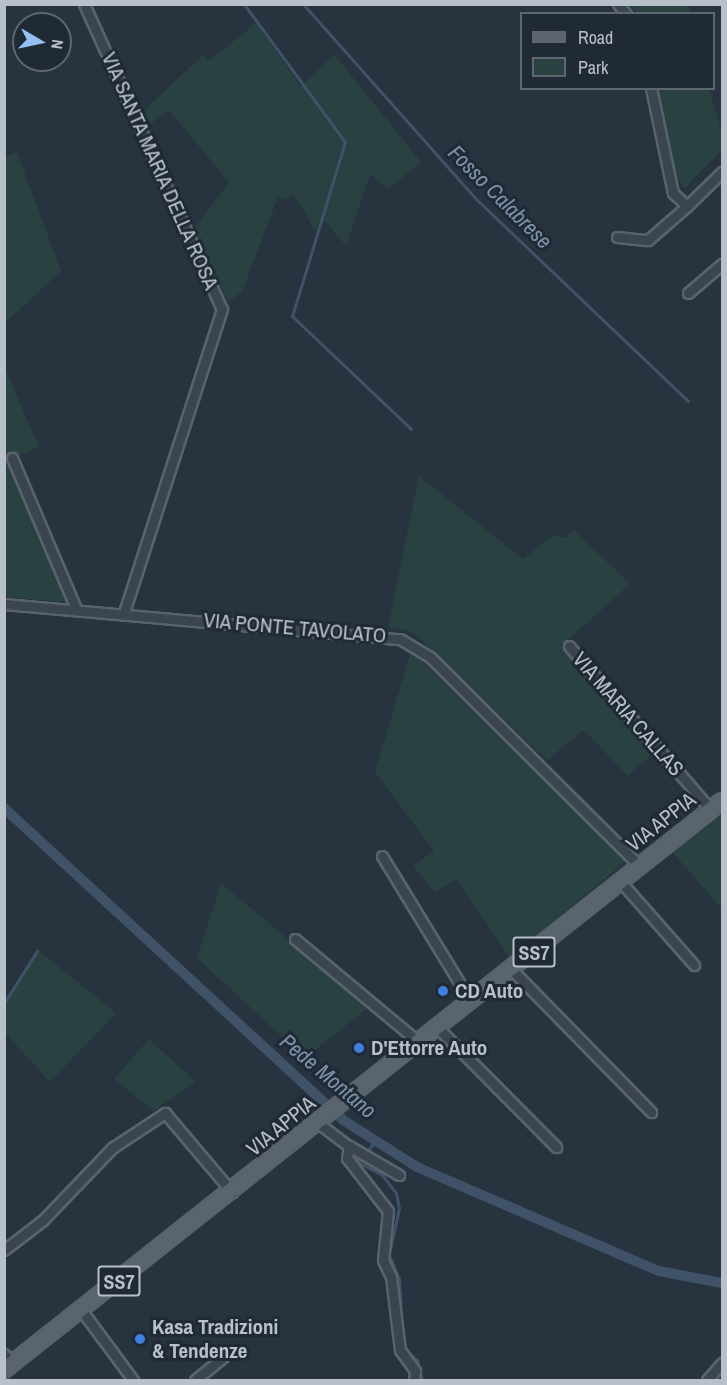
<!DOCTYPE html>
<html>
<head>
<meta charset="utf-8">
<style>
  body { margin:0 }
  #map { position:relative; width:727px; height:1385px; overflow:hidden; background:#27333f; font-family:"Archivo Narrow",sans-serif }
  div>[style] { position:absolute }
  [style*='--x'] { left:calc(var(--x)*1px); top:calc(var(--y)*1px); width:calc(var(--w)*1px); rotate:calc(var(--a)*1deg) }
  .green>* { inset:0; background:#2a4141 }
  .stream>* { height:3px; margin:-1.5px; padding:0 1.5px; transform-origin:1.5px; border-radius:1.5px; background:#3f5267 }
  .canal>* { height:10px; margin:-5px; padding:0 5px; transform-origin:5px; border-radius:5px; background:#3f5267 }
  .roads { filter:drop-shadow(2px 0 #59636d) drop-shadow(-2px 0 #59636d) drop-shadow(0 2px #59636d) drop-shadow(0 -2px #59636d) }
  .minor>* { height:9px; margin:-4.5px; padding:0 4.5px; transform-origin:4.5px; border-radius:4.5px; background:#3b454f }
  .primary>* { height:14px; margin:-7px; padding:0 7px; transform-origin:7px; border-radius:7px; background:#5a646f }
  .dots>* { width:16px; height:16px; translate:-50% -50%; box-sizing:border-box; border:3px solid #202a35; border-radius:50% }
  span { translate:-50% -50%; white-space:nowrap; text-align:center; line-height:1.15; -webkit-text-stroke:6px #202a35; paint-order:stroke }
  .shield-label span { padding:2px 4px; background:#202a35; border:2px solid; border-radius:4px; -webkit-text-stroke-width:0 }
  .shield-label { font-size:20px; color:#b8c0ca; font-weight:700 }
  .street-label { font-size:21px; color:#b8c0ca }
  .poi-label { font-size:21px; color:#b8c0ca; font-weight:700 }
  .left { translate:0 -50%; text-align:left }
  .water-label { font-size:22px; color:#7b92aa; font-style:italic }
  .frame { position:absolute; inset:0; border:6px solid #b8c0ca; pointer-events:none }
  .legend { position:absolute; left:520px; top:12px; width:195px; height:78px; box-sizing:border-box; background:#202a35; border:2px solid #5d6671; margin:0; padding:8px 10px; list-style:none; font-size:18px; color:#b8c0ca }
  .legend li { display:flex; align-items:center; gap:12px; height:30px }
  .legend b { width:30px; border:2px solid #5d6671 }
  .north { position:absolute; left:12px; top:12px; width:60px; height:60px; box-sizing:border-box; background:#202a35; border:2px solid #5d6671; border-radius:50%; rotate:99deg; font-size:16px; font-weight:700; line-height:24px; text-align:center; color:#b8c0ca }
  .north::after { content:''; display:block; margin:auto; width:21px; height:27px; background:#95bef2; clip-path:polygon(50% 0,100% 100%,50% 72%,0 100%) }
</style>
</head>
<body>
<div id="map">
  <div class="green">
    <div style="clip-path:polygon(630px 5px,688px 5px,691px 13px,637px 13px)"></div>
    <div style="clip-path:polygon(256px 23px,301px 87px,334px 54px,421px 162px,388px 189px,370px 174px,346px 246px,325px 221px,314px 229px,294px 194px,284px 200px,278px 197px,242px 292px,228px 302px,194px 229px,229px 182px,169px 110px,145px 128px,139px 115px,203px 55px,209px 61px)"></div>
    <div style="clip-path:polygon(657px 89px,709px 89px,722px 132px,722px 150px,685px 188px,671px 172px)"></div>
    <div style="clip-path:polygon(17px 152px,61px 271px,5px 323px,5px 158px)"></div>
    <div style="clip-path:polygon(4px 366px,39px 447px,10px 459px,66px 602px,5px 597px)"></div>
    <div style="clip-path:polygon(419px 476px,523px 559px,553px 535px,565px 538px,574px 530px,630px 584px,562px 645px,654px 752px,628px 776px,584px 730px,547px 760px,413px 632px,388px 627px)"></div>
    <div style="clip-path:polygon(411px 651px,626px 861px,510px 958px,456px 879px,435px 892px,413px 866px,434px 851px,375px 772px)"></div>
    <div style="clip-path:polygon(722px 811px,722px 909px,672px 852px)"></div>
    <div style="clip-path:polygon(221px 883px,369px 1007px,305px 1058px,197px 958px)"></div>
    <div style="clip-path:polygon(38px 950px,116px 1013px,50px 1082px,5px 1033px,5px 1004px)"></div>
    <div style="clip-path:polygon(149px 1039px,196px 1082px,154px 1111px,114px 1079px)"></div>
  </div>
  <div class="stream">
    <div style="--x:244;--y:4;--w:171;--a:53.8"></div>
    <div style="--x:345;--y:142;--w:182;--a:106.9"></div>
    <div style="--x:292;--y:316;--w:164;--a:43.5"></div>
    <div style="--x:303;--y:4;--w:261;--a:48.4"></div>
    <div style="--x:476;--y:199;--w:293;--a:43.6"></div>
    <div style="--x:4;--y:1003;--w:62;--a:-57.6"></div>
    <div style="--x:376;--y:1140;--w:28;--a:129"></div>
    <div style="--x:358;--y:1162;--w:27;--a:28"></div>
    <div style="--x:382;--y:1175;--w:23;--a:52"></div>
    <div style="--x:396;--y:1193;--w:15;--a:79"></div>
    <div style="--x:399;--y:1208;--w:48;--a:102"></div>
    <div style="--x:389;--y:1255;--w:25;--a:67"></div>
    <div style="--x:399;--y:1278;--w:54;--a:86.8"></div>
    <div style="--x:405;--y:1350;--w:16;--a:40"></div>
    <div style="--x:417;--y:1360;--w:21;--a:76"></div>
  </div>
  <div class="canal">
    <div style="--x:4;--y:808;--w:461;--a:42.6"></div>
    <div style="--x:343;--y:1120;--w:88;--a:32.4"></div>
    <div style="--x:417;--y:1167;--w:263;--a:23.3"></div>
    <div style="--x:659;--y:1271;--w:64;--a:10.8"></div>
  </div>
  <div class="roads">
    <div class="minor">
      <div style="--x:84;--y:4;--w:335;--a:65.7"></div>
      <div style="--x:222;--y:309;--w:319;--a:107.9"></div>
      <div style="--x:618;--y:4;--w:13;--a:51"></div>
      <div style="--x:651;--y:88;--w:107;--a:78.2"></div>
      <div style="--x:673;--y:193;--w:19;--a:43"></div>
      <div style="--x:687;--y:206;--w:49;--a:-44.2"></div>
      <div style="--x:617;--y:237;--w:31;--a:6"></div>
      <div style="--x:648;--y:240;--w:52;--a:-41.1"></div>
      <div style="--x:688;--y:293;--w:45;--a:-40.5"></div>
      <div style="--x:12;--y:458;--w:164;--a:67"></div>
      <div style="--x:4;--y:604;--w:398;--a:5.1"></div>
      <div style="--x:400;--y:639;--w:35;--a:31"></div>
      <div style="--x:430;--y:657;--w:295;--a:44.9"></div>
      <div style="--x:569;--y:646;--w:217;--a:49.1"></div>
      <div style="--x:382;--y:856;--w:171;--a:58.6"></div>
      <div style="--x:620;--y:881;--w:112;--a:48.6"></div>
      <div style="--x:295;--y:939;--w:163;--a:39.8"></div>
      <div style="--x:512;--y:970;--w:199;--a:45.6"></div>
      <div style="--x:438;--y:1028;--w:168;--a:45.2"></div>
      <div style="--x:318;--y:1123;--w:39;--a:37"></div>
      <div style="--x:349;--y:1146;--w:12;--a:99"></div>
      <div style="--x:347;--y:1158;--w:67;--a:52.3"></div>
      <div style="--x:388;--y:1211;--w:49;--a:95.8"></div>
      <div style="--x:383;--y:1260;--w:19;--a:65"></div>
      <div style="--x:391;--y:1277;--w:74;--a:83"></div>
      <div style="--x:400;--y:1350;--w:26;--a:54"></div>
      <div style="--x:415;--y:1371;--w:9;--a:96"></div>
      <div style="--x:349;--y:1146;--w:58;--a:30.1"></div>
      <div style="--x:4;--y:1250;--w:49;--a:-37.6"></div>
      <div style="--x:43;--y:1220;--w:100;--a:-46.2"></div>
      <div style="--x:112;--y:1148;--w:64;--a:-33.4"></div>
      <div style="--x:165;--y:1113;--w:104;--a:49.7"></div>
      <div style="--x:82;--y:1311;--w:86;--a:53.5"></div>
      <div style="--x:4;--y:1354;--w:13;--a:51"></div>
      <div style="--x:195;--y:1380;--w:36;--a:-39"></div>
      <div style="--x:707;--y:1380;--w:23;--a:-49"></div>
    </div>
    <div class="primary">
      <div style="--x:4;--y:1370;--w:916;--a:-38.4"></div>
    </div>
  </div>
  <div class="dots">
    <div style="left:443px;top:991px;background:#3f7fe0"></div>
    <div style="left:359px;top:1048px;background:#3f7fe0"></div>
    <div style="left:140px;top:1339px;background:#3f7fe0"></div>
  </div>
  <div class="shield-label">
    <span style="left:534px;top:952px">SS7</span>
    <span style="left:119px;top:1281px">SS7</span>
  </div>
  <div class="street-label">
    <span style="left:160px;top:171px;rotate:66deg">VIA SANTA MARIA DELLA ROSA</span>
    <span style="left:295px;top:628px;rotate:5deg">VIA PONTE TAVOLATO</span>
    <span style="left:628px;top:714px;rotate:49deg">VIA MARIA CALLAS</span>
    <span style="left:661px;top:822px;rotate:-38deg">VIA APPIA</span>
    <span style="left:281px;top:1126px;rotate:-39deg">VIA APPIA</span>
  </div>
  <div class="poi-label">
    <span class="left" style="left:455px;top:991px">CD Auto</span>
    <span class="left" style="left:371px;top:1048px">D'Ettorre Auto</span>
    <span class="left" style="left:152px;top:1339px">Kasa Tradizioni<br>&amp; Tendenze</span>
  </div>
  <div class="water-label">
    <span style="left:500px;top:197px;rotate:45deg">Fosso Calabrese</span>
    <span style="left:328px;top:1076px;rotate:40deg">Pede Montano</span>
  </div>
  <div class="frame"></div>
  <ul class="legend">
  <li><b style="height:8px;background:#5a646f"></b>Road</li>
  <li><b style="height:16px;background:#2a4141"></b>Park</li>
  </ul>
  <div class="north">N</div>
</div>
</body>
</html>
